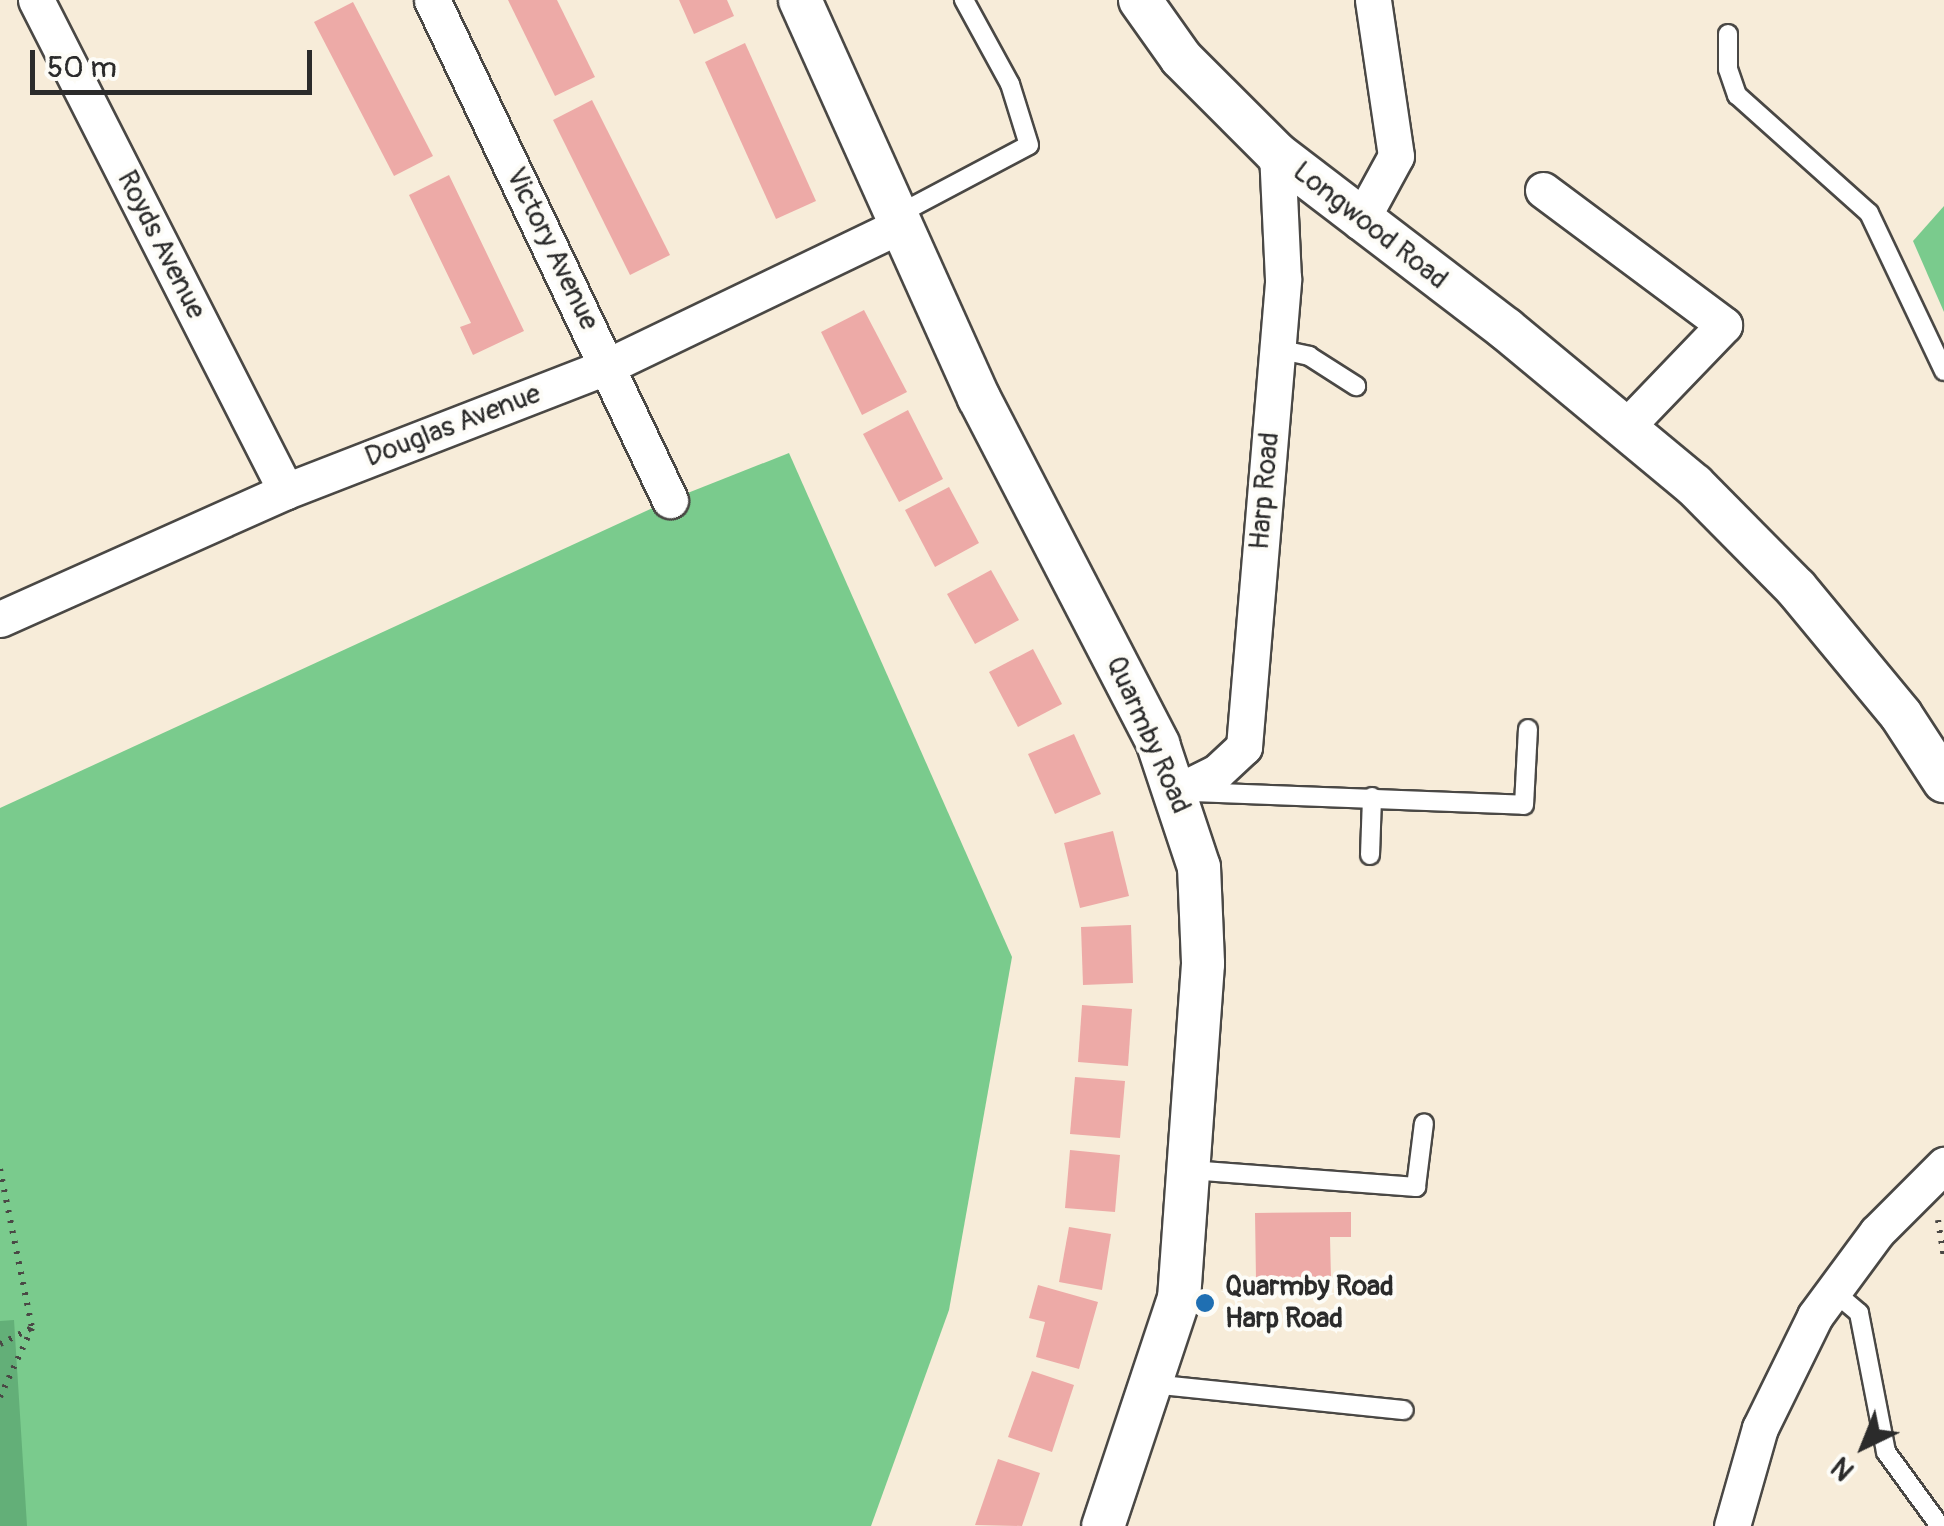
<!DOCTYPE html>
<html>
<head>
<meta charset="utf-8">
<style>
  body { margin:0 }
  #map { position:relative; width:1944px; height:1526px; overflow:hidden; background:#f7ecd9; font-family:Pangolin,sans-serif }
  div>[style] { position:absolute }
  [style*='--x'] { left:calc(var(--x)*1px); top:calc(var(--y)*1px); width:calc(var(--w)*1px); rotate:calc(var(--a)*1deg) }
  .green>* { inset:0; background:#7acb8d }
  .forest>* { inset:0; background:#63af78 }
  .building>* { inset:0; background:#edaaa7 }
  .path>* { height:6px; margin-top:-3px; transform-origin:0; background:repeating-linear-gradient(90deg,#4a4845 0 2.5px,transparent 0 10.5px) }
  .roads { filter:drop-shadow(2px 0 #4a4845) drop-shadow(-2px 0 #4a4845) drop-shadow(0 2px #4a4845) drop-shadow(0 -2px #4a4845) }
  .service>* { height:18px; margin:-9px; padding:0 9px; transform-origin:9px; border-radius:9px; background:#fff }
  .minor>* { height:35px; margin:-17.5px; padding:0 17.5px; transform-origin:17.5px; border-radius:17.5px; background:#fff }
  .tertiary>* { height:42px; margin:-21px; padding:0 21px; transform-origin:21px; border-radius:21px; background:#fff }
  .dots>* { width:28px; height:28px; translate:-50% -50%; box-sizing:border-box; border:5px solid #fdfcf7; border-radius:50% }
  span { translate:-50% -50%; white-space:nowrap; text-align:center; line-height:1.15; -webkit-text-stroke:8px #fdfcf7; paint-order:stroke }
  .street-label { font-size:28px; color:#2b2b2b }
  .poi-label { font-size:28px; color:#2b2b2b; font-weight:700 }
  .left { translate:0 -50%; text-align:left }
  .north { position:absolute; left:1814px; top:1396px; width:100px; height:100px; -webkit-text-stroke:8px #fdfcf7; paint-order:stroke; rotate:223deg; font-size:28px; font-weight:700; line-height:40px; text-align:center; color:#2b2b2b }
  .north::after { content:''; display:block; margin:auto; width:35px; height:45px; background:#2b2b2b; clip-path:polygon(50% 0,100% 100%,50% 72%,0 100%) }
  .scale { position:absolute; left:30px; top:50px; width:282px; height:45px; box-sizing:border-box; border:5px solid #2b2b2b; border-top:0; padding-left:12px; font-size:30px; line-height:35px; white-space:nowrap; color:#2b2b2b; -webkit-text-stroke:8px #fdfcf7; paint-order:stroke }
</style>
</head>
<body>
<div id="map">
  <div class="green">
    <div style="clip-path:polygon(1944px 206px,1944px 312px,1913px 241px)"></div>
    <div style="clip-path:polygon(789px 453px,1012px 957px,949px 1310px,871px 1526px,0 1526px,0 808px,670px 500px)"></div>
  </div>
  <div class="forest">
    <div style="clip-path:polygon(14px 1320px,27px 1526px,0 1526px,0 1321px)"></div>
  </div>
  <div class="building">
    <div style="clip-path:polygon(508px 0,557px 0,595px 77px,555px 96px)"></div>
    <div style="clip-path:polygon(679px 0,727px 0,734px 16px,694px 34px)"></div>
    <div style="clip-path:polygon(353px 2px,433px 156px,394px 176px,314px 22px)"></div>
    <div style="clip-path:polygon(745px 43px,816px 201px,776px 219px,705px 62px)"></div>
    <div style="clip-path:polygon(592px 100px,670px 255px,630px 275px,553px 120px)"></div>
    <div style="clip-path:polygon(449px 175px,524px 331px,473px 355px,460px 327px,471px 323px,409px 195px)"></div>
    <div style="clip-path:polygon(864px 310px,907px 392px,862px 415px,821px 332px)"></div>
    <div style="clip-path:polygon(908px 410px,943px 479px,899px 502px,863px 434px)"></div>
    <div style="clip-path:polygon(949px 487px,979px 543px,935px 567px,905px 510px)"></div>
    <div style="clip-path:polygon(991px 570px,1019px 620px,975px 644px,947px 594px)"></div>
    <div style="clip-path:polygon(1033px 649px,1062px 704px,1018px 727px,989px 672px)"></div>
    <div style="clip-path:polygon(1074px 734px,1101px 794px,1055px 814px,1028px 754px)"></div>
    <div style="clip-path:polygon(1113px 831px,1129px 896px,1080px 908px,1064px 843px)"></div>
    <div style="clip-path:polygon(1131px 925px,1133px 983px,1083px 985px,1081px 927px)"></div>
    <div style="clip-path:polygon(1082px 1005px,1132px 1009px,1128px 1066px,1078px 1062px)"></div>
    <div style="clip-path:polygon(1075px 1077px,1125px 1081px,1120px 1138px,1070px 1134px)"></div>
    <div style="clip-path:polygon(1070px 1150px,1120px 1155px,1115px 1212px,1065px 1208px)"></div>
    <div style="clip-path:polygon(1351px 1212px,1351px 1237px,1330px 1237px,1331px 1279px,1256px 1280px,1255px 1213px)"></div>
    <div style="clip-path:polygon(1069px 1227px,1111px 1234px,1102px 1290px,1059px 1282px)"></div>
    <div style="clip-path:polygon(1038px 1285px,1098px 1302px,1079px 1369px,1036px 1357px,1045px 1322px,1029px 1318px)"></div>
    <div style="clip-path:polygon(1032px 1371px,1074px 1385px,1052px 1452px,1008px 1437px)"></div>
    <div style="clip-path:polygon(998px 1459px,1040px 1473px,1022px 1526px,975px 1525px)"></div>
  </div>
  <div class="path">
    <div style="--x:0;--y:1169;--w:162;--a:78.6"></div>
    <div style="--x:32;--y:1328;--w:76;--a:114.9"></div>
    <div style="--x:1938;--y:1220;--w:39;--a:81"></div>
    <div style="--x:0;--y:1344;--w:34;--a:-27"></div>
  </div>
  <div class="roads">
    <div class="service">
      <div style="--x:1728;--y:34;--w:35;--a:90"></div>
      <div style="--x:1728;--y:69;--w:28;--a:71"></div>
      <div style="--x:1737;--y:95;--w:177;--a:41.8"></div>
      <div style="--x:1869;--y:213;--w:175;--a:64.6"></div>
      <div style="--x:897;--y:215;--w:149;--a:-27.9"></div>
      <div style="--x:1029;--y:145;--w:64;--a:-107.3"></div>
      <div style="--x:1010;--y:84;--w:96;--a:-118.7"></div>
      <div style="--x:1277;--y:349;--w:33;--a:12"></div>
      <div style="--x:1309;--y:356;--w:56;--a:32.6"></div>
      <div style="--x:1193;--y:792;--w:331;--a:2.2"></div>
      <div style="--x:1524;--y:805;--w:76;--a:-87"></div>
      <div style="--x:1370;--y:855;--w:58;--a:-88"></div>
      <div style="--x:1190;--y:1170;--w:227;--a:4.3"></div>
      <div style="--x:1416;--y:1187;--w:64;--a:-82.9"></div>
      <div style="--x:1833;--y:1291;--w:34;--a:40"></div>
      <div style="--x:1859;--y:1313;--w:142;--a:79"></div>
      <div style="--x:1886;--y:1452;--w:92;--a:53.9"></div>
      <div style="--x:1151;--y:1384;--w:254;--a:5.9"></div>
    </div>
    <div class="minor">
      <div style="--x:36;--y:0;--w:551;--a:63.02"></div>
      <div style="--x:432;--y:0;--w:554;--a:64.55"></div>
      <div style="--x:1543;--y:190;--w:226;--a:36.7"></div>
      <div style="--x:1724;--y:325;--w:143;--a:133.9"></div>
      <div style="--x:1360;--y:222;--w:75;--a:-61.4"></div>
      <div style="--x:1396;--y:156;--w:158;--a:-98.4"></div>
      <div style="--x:0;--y:619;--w:313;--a:-24.1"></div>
      <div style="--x:286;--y:491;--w:345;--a:-21.2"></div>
      <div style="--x:608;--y:366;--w:325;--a:-25.7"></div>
      <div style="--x:1177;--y:792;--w:45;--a:-26.6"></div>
      <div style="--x:1217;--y:772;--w:37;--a:-43"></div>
      <div style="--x:1244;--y:747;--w:470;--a:-85.2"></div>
      <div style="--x:1283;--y:279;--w:125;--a:-92.7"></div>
      <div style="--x:1732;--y:1526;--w:102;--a:-74.1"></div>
      <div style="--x:1760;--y:1428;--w:125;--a:-63.8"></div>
      <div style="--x:1815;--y:1316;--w:104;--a:-53.6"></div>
      <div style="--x:1877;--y:1232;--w:95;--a:-45"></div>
    </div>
    <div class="tertiary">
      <div style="--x:800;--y:0;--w:436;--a:65.8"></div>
      <div style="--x:979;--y:398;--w:390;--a:62.6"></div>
      <div style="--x:1158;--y:744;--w:130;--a:71.6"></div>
      <div style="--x:1199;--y:867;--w:97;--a:87.6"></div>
      <div style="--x:1203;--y:964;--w:335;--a:94.1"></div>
      <div style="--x:1179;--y:1298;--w:240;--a:108.4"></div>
      <div style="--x:1140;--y:0;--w:71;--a:54.7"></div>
      <div style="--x:1181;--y:58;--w:136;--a:45"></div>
      <div style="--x:1277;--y:154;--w:288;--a:37.4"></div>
      <div style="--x:1506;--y:329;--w:244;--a:39.7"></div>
      <div style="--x:1694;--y:485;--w:145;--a:45.3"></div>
      <div style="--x:1796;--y:588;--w:165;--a:50.4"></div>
      <div style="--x:1901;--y:715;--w:79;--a:56.9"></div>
    </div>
  </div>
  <div class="dots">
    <div style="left:1205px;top:1303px;background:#1f6fb2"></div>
  </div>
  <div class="street-label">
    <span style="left:1370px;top:226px;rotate:38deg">Longwood Road</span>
    <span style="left:161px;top:245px;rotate:63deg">Royds Avenue</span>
    <span style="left:552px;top:249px;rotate:64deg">Victory Avenue</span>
    <span style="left:453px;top:426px;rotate:-21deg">Douglas Avenue</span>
    <span style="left:1265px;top:491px;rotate:-85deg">Harp Road</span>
    <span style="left:1148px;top:735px;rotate:66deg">Quarmby Road</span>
  </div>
  <div class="poi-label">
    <span class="left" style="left:1225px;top:1303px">Quarmby Road<br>Harp Road</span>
  </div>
  <div class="north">N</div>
  <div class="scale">50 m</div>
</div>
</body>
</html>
